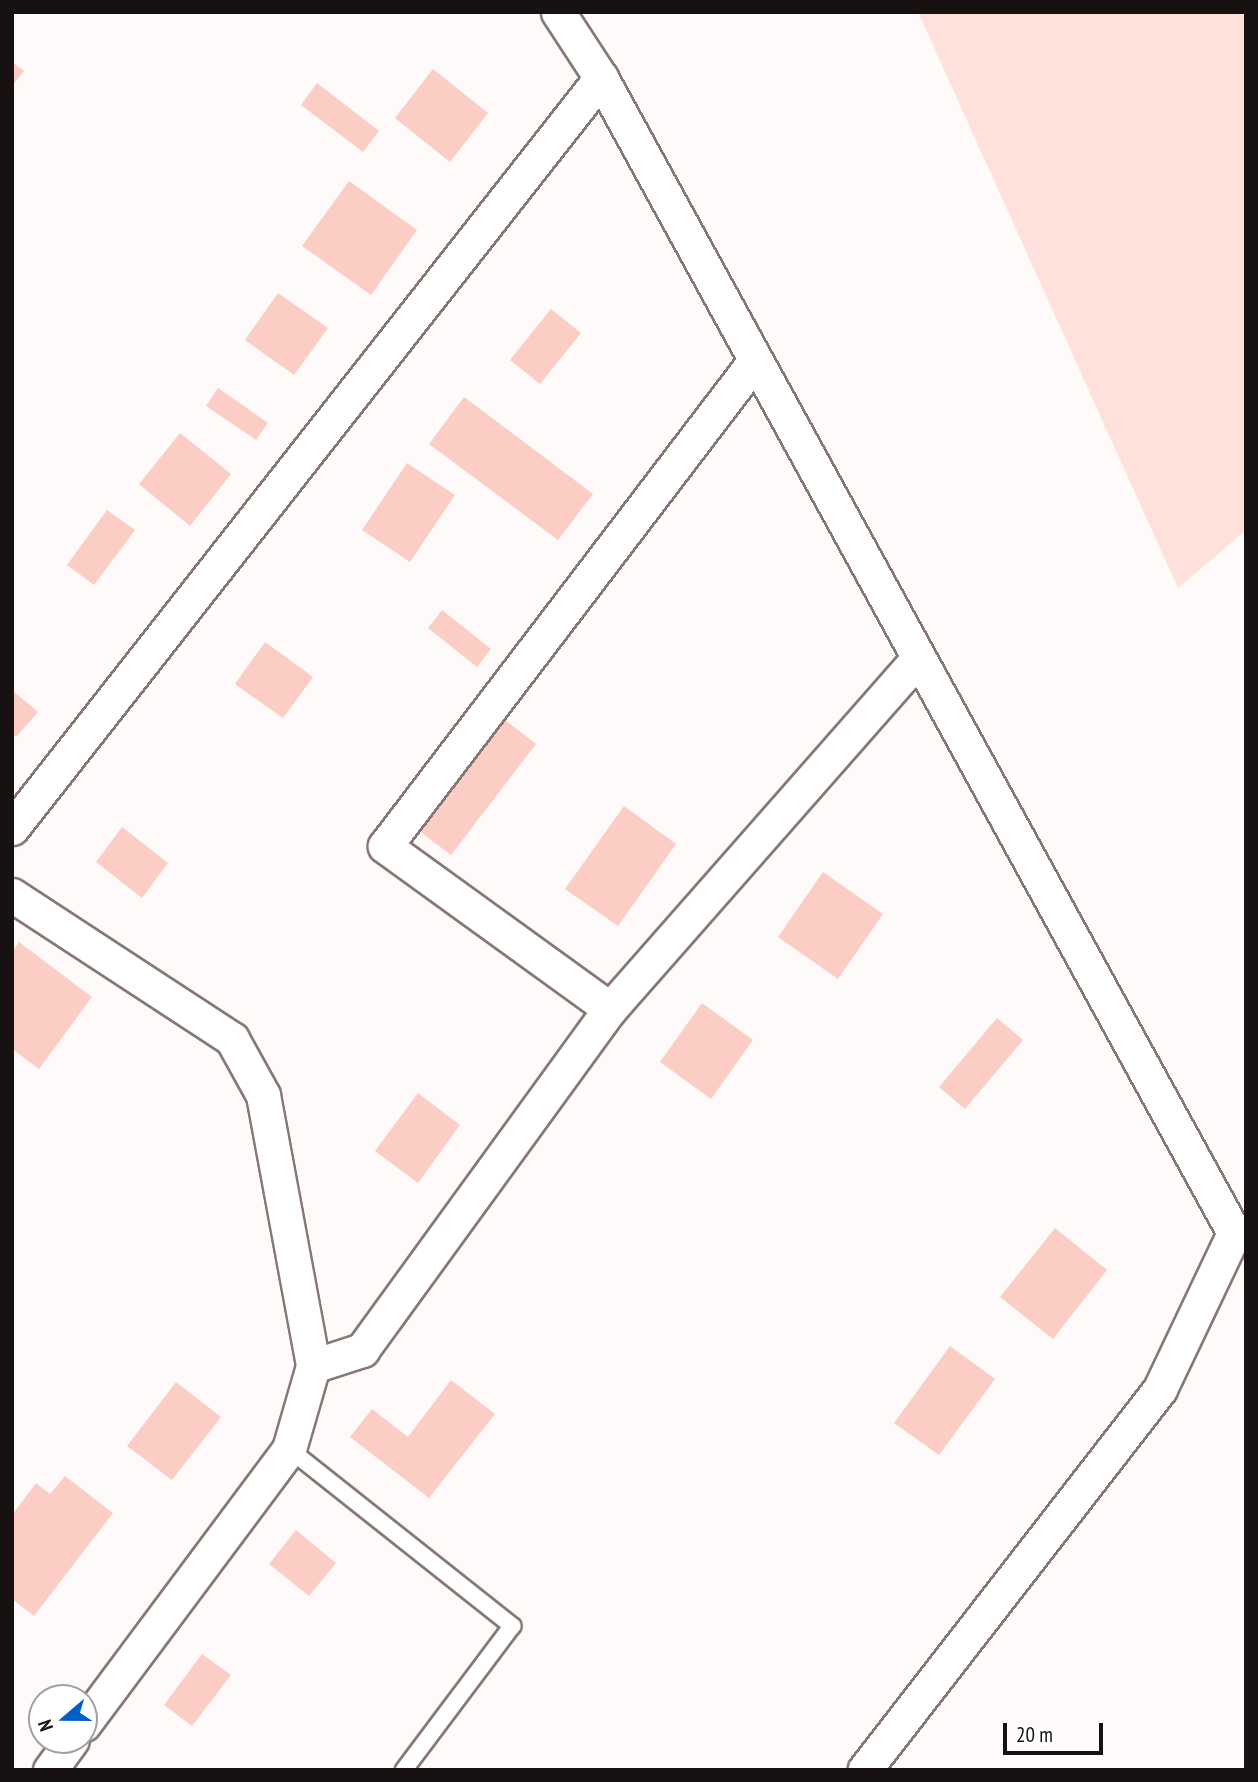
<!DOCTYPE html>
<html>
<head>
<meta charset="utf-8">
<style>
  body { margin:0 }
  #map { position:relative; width:1258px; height:1782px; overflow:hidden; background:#fdfaf9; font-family:"PT Sans Narrow",sans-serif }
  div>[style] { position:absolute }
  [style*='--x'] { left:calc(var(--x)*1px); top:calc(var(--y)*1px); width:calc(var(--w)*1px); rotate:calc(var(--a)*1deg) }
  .green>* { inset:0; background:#fee1db }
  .building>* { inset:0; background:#fbcdc4 }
  .roads { filter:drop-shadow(2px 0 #867875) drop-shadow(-2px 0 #867875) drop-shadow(0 2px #867875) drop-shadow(0 -2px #867875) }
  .lane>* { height:16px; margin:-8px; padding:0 8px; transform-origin:8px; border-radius:8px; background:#fff }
  .street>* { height:33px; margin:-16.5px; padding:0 16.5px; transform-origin:16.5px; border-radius:16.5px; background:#fff }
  span { translate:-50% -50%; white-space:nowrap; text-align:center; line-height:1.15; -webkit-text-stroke:6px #fff; paint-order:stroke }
  .frame { position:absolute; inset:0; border:14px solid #171211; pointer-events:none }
  .north { position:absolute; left:28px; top:1684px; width:70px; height:70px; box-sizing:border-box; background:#fff; border:2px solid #a2a0a0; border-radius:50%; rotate:250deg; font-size:19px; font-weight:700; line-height:28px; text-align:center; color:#171211 }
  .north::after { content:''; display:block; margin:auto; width:24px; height:32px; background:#005ec7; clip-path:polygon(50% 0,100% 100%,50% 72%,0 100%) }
  .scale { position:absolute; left:1003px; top:1723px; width:100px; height:32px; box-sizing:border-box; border:4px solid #171211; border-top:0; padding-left:9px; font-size:21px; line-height:24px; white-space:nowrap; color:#171211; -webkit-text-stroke:5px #fff; paint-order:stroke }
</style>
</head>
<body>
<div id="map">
  <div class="green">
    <div style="clip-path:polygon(918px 12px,1246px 12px,1246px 530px,1178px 588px)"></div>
  </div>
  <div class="building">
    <div style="clip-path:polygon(12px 62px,24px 71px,12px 86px)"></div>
    <div style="clip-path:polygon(433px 69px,488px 113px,450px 162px,395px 118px)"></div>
    <div style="clip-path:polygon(317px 83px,379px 131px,363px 152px,301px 105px)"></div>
    <div style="clip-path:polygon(349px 181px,417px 230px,371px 295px,302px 246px)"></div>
    <div style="clip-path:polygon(278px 293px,328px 328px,294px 375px,245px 340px)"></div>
    <div style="clip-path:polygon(551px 309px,581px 333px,540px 384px,510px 360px)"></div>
    <div style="clip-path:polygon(218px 388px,268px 423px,256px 440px,206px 406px)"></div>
    <div style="clip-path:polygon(464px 397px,593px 494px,558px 540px,429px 444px)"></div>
    <div style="clip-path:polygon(180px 433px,231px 474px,190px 526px,139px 484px)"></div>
    <div style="clip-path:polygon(407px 463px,455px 495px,410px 562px,362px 530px)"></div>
    <div style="clip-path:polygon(107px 510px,135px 530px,94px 585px,67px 565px)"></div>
    <div style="clip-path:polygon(442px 610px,491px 649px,477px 667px,428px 628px)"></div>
    <div style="clip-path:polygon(265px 642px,313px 677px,283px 718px,235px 684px)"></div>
    <div style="clip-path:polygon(12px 690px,38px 712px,16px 737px,12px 733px)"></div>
    <div style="clip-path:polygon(505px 720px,536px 744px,451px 855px,419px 831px)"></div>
    <div style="clip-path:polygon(624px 806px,676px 844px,618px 926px,565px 889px)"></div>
    <div style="clip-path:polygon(122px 827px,168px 863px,142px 898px,96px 862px)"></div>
    <div style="clip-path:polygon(823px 872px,883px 914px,838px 979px,778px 937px)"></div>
    <div style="clip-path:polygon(19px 942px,92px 997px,39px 1069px,12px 1049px,12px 952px)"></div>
    <div style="clip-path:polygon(702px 1003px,753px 1040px,711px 1099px,660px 1062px)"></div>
    <div style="clip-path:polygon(997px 1018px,1023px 1040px,965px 1109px,939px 1087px)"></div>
    <div style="clip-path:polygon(418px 1093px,460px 1125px,418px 1183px,375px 1151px)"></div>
    <div style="clip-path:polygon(1055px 1228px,1107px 1270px,1053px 1339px,1000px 1297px)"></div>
    <div style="clip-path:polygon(950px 1346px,995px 1379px,939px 1455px,894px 1423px)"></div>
    <div style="clip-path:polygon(451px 1380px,495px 1414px,429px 1498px,350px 1437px,372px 1409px,408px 1437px)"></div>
    <div style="clip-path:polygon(176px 1382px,221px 1417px,172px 1480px,127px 1446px)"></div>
    <div style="clip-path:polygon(65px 1476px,113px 1513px,34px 1616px,12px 1599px,12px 1515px,36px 1483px,50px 1494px)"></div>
    <div style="clip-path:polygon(296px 1530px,336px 1563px,309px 1596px,269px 1564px)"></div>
    <div style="clip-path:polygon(202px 1654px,231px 1675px,192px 1726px,164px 1705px)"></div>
  </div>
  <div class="roads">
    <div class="lane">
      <div style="--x:289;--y:1449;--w:285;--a:38.4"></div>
      <div style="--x:512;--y:1626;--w:180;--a:126.9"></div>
    </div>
    <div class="street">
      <div style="--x:558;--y:12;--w:79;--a:56.9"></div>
      <div style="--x:601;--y:78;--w:1317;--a:61.27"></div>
      <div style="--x:1234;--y:1233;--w:173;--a:115.4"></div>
      <div style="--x:1160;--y:1389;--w:482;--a:127.8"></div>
      <div style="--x:12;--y:828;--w:954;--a:-51.86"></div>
      <div style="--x:12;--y:895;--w:263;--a:33.2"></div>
      <div style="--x:232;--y:1039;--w:64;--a:61"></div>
      <div style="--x:263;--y:1095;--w:276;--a:79.5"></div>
      <div style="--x:313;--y:1366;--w:86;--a:106.1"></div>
      <div style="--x:289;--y:1449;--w:343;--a:126.7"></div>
      <div style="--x:610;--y:1009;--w:278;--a:-144.1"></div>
      <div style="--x:385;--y:846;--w:609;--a:-52.68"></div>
      <div style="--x:313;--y:1366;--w:52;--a:-18.1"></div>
      <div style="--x:362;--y:1350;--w:422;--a:-54"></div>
      <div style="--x:610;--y:1009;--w:465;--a:-48.7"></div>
      <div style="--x:50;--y:1770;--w:37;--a:-54"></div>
    </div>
  </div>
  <div class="frame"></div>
  <div class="north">N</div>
  <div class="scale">20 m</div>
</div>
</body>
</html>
